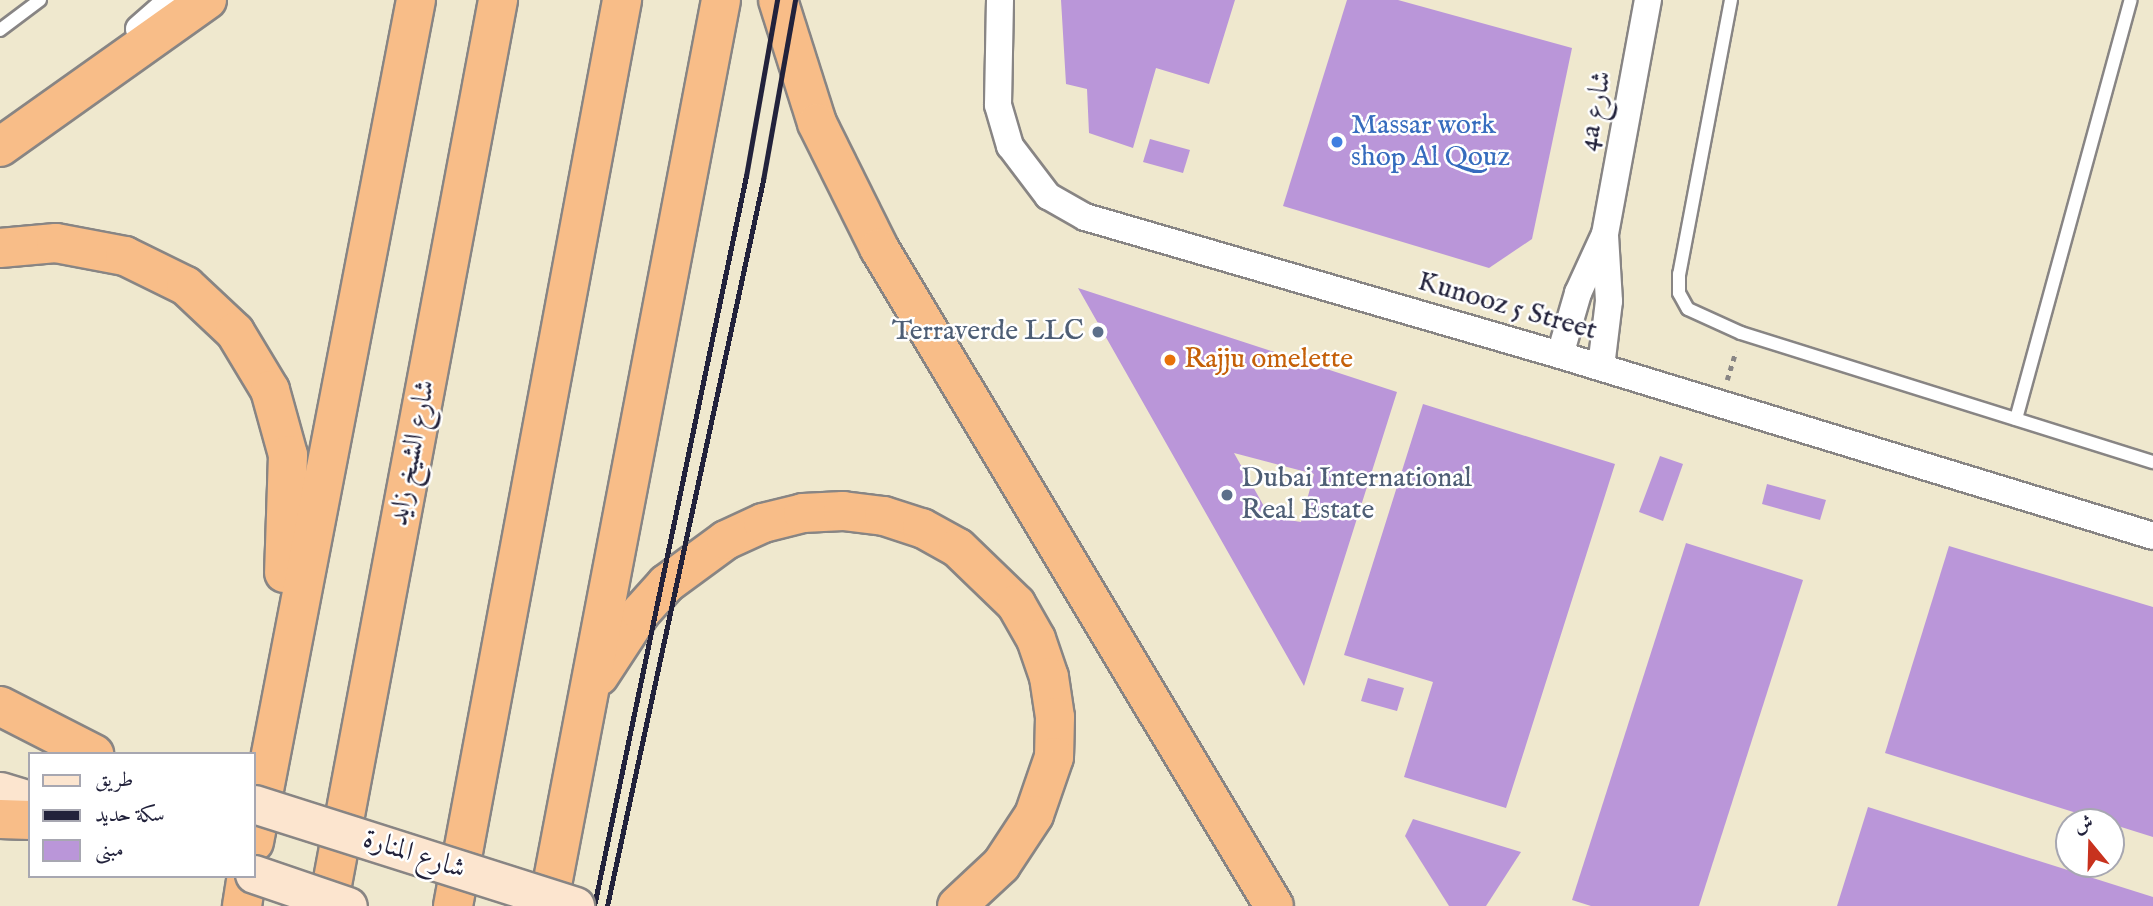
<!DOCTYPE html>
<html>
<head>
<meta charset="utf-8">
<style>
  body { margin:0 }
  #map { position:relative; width:2153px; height:906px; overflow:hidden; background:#efe8ce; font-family:"IM FELL English",Amiri,serif }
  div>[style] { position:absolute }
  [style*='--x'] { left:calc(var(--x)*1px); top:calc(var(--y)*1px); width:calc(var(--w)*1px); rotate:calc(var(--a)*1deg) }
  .building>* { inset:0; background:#ba96d9 }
  .path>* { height:4.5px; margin-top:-2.25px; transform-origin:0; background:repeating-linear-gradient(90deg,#888584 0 5px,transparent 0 10px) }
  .roads { filter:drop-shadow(2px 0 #888584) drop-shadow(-2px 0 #888584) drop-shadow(0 2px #888584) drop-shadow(0 -2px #888584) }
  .lane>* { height:12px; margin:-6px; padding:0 6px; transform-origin:6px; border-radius:6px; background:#fff }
  .street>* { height:26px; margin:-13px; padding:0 13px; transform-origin:13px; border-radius:13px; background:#fff }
  .secondary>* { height:37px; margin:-18.5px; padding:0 18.5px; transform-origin:18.5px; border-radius:18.5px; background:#fce5cf }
  .highway>* { height:38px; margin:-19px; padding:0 19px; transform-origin:19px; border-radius:19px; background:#f8bd88 }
  .rail>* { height:5px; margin:-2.5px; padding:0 2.5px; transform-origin:2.5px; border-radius:2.5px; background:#22223b }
  .bridges { filter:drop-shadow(2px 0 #888584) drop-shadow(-2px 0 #888584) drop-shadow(0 2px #888584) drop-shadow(0 -2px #888584) }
  .secondary-bridge>* { height:37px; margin:-18.5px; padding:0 18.5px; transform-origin:18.5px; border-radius:18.5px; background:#fce5cf }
  .dots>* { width:19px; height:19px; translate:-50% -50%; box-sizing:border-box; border:4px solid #fff; border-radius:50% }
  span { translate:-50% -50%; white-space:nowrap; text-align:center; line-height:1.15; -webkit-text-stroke:5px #fff; paint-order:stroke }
  .street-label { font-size:28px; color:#22223b }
  .shop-label { font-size:28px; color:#366cbe }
  .left { translate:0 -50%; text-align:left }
  .service-label { font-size:28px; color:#4e5e75 }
  .right { translate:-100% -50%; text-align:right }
  .food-label { font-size:28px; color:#c56008 }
  .legend { position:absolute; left:28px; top:752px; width:228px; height:126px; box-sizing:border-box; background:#fff; border:2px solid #a7a7b1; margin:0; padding:9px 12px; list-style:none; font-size:21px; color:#22223b }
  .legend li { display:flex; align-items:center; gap:14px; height:35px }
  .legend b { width:35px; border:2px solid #a7a7b1 }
  .north { position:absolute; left:2055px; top:808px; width:70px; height:70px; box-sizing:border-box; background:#fff; border:2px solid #a7a7b1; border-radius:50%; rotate:341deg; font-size:19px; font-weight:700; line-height:28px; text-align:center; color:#22223b }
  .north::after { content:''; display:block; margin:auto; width:24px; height:32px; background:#c8321e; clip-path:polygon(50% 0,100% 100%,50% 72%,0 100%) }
</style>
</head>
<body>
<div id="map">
  <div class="building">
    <div style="clip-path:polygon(1061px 0,1235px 0,1209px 84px,1156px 68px,1133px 148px,1089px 133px,1087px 89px,1066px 84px)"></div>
    <div style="clip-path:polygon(1347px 0,1398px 0,1572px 48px,1532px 239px,1489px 268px,1283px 206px)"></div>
    <div style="clip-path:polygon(1150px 139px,1190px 150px,1183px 173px,1143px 162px)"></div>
    <div style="clip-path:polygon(evenodd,1078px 288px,1397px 392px,1304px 686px,1078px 288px,1234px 453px,1314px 474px,1301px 522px,1270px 517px,1234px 453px)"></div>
    <div style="clip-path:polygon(1423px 404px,1615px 464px,1506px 808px,1404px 777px,1433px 682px,1344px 655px)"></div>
    <div style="clip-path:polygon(1660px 456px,1683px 464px,1663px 521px,1639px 512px)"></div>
    <div style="clip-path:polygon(1767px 484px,1826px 500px,1820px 520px,1762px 504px)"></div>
    <div style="clip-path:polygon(1686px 543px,1803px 580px,1699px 906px,1591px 906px,1572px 900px)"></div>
    <div style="clip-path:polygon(1949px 546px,2153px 607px,2153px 837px,1885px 753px)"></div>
    <div style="clip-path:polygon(1368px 678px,1404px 688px,1397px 711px,1361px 701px)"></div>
    <div style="clip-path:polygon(1868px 807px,2153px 897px,2153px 906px,1837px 906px)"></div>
    <div style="clip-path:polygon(1413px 819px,1521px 852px,1486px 906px,1449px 906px,1405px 836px)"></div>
  </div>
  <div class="path">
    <div style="--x:1727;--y:380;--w:30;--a:-73"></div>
  </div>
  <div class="roads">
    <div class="lane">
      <div style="--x:1731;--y:0;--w:279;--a:100.7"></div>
      <div style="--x:1679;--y:274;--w:19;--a:90"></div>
      <div style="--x:1679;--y:293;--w:18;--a:61"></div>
      <div style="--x:1688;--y:309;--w:58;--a:24.4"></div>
      <div style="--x:1741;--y:333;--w:432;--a:17.4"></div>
      <div style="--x:0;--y:30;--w:50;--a:-36.9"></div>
      <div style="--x:2016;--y:419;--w:434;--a:-74.7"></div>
    </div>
    <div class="street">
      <div style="--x:1000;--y:0;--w:105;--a:91.1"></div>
      <div style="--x:998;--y:105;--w:43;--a:73.7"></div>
      <div style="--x:1010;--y:146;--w:63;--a:52.8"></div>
      <div style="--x:1048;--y:196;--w:43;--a:29.6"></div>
      <div style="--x:1085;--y:217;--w:495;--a:16.2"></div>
      <div style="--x:1560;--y:355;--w:620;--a:16.97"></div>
      <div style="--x:139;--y:29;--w:44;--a:-41.3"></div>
      <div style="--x:1560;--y:355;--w:65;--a:-73.8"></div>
      <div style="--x:1578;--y:293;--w:65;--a:-65.4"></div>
      <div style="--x:1605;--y:234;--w:238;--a:-79.6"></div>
      <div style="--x:1601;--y:367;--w:66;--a:-83.1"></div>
      <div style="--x:1609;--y:301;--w:66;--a:-93.5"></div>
    </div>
    <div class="secondary">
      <div style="--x:0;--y:791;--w:31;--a:17"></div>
    </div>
    <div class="highway">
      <div style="--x:778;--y:0;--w:129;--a:72.4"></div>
      <div style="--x:817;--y:123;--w:140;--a:63.6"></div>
      <div style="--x:879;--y:248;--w:767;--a:59.02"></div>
      <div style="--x:0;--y:147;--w:254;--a:-35.4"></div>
      <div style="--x:0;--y:248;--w:56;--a:-5.1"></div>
      <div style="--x:56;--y:243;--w:70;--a:10.7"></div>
      <div style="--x:125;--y:256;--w:68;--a:26.2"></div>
      <div style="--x:186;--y:286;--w:67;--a:43.2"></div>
      <div style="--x:235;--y:332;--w:68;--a:58.9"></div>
      <div style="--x:270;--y:390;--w:67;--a:74.5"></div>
      <div style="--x:288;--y:455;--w:118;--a:91.9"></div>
      <div style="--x:599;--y:676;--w:77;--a:-56.7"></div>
      <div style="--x:641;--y:612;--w:38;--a:-48"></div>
      <div style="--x:666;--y:584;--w:74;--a:-36.3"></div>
      <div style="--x:726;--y:540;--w:41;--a:-24.7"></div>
      <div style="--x:763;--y:523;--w:41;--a:-14"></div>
      <div style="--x:803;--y:513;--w:40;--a:-2.9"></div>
      <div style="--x:843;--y:511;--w:41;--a:7"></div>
      <div style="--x:884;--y:516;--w:40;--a:18"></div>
      <div style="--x:922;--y:528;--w:41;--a:29.1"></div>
      <div style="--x:958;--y:548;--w:81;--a:44"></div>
      <div style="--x:1016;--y:604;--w:40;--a:60.3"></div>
      <div style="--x:1036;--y:639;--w:40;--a:71.1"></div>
      <div style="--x:1049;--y:677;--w:40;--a:81.5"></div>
      <div style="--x:1055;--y:717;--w:40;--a:91.4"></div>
      <div style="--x:1054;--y:757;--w:61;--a:109"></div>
      <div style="--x:1034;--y:815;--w:60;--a:123.4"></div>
      <div style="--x:1001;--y:865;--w:60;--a:137"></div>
      <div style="--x:0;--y:706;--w:106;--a:27.1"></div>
      <div style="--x:0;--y:819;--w:30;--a:2"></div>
      <div style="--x:254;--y:842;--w:857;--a:-79.11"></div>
      <div style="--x:242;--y:906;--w:30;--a:-81"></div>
      <div style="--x:328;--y:906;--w:922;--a:-79.37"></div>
      <div style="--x:453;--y:906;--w:922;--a:-79.43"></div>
      <div style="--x:548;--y:906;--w:922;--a:-79.19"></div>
    </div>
  </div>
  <div class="rail">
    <div style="--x:594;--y:906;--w:746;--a:-78.24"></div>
    <div style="--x:746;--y:176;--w:179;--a:-80"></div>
    <div style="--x:607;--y:906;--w:743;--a:-77.87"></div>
    <div style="--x:763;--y:180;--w:183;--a:-79.9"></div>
  </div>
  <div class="bridges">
    <div class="secondary-bridge">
      <div style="--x:254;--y:804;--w:337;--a:17.6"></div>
      <div style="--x:254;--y:874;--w:99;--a:18.8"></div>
    </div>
  </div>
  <div class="dots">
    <div style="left:1337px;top:142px;background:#3f7fe0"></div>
    <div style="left:1098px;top:332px;background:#5c6f8a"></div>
    <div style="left:1170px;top:360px;background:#e8710a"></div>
    <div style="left:1227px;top:495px;background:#5c6f8a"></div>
  </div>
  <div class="street-label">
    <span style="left:1596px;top:111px;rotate:-79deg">4a شارع</span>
    <span style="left:1507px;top:307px;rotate:16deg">Kunooz 5 Street</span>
    <span style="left:413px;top:453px;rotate:-79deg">شارع الشيخ زايد</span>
    <span style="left:414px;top:855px;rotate:18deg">شارع المنارة</span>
  </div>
  <div class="shop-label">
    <span class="left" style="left:1351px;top:142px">Massar work<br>shop Al Qouz</span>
  </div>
  <div class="service-label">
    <span class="right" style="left:1084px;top:332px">Terraverde LLC</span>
    <span class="left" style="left:1241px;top:495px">Dubai International<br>Real Estate</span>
  </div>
  <div class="food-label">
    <span class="left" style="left:1184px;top:360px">Rajju omelette</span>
  </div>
  <ul class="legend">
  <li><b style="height:9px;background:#fce5cf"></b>طريق</li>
  <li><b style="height:9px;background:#22223b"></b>سكة حديد</li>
  <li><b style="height:19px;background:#ba96d9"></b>مبنى</li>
  </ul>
  <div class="north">ش</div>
</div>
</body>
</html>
